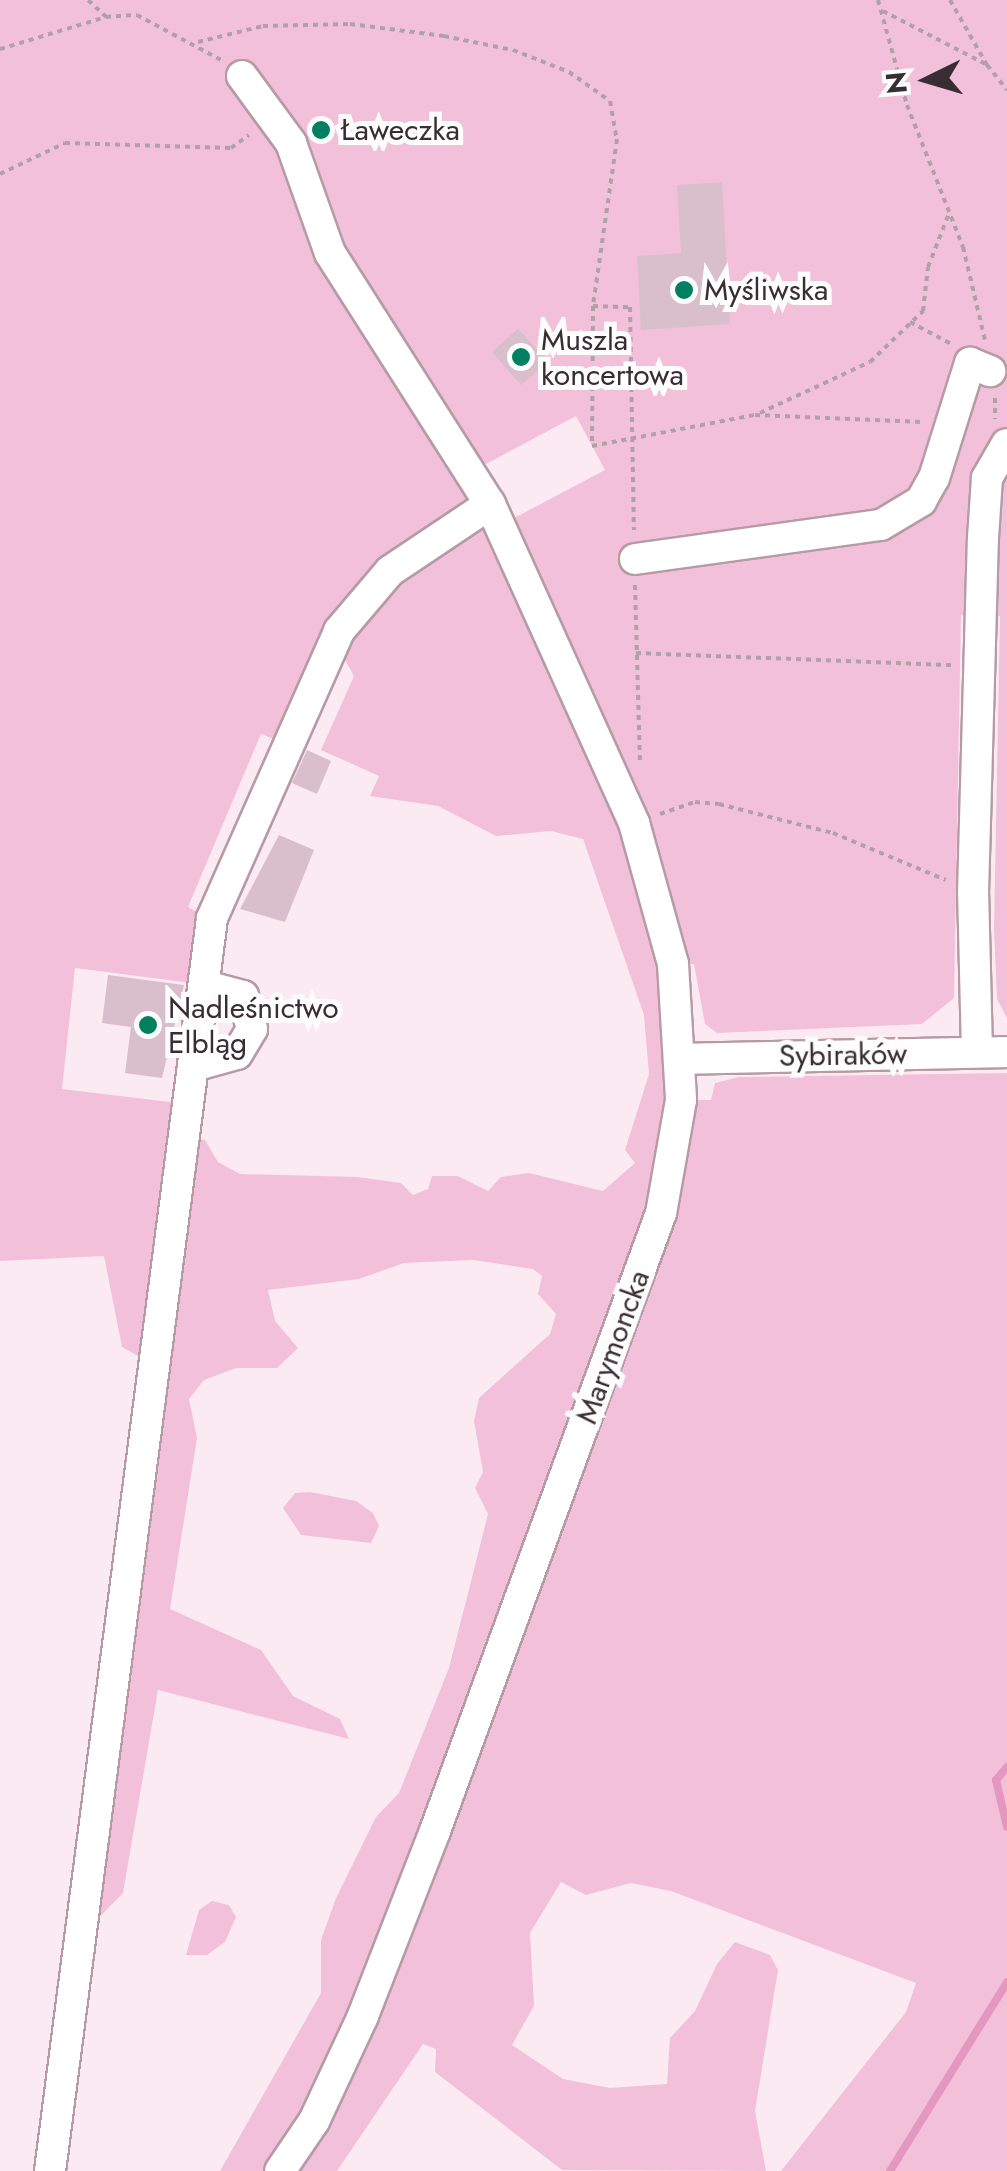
<!DOCTYPE html>
<html>
<head>
<meta charset="utf-8">
<style>
  body { margin:0 }
  #map { position:relative; width:1007px; height:2171px; overflow:hidden; background:#fceaf2; font-family:Jost,sans-serif }
  div>[style] { position:absolute }
  [style*='--x'] { left:calc(var(--x)*1px); top:calc(var(--y)*1px); width:calc(var(--w)*1px); rotate:calc(var(--a)*1deg) }
  .green>* { inset:0; background:#f3c0d9 }
  .stream>* { height:8px; margin:-4px; padding:0 4px; transform-origin:4px; border-radius:4px; background:#e598bf }
  .building>* { inset:0; background:#d9becb }
  .path>* { height:4px; margin-top:-2px; transform-origin:0; background:repeating-linear-gradient(90deg,#b0a1a8 0 5px,transparent 0 10px) }
  .roads { filter:drop-shadow(2px 0 #b69ba7) drop-shadow(-2px 0 #b69ba7) drop-shadow(0 2px #b69ba7) drop-shadow(0 -2px #b69ba7) }
  .minor>* { height:30px; margin:-15px; padding:0 15px; transform-origin:15px; border-radius:15px; background:#fff }
  .dots>* { width:28px; height:28px; translate:-50% -50%; box-sizing:border-box; border:5px solid #fdfdfd; border-radius:50% }
  span { translate:-50% -50%; white-space:nowrap; text-align:center; line-height:1.15; -webkit-text-stroke:10px #fdfdfd; paint-order:stroke }
  .poi-label { font-size:30px; color:#372d32 }
  .left { translate:0 -50%; text-align:left }
  .street-label { font-size:30px; color:#372d32 }
  .north { position:absolute; left:877px; top:30px; width:100px; height:100px; -webkit-text-stroke:8px #fdfdfd; paint-order:stroke; rotate:265deg; font-size:28px; font-weight:700; line-height:40px; text-align:center; color:#372d32 }
  .north::after { content:''; display:block; margin:auto; width:35px; height:45px; background:#372d32; clip-path:polygon(50% 0,100% 100%,50% 72%,0 100%) }
</style>
</head>
<body>
<div id="map">
  <div class="green">
    <div style="clip-path:polygon(evenodd,0 0,1007px 0,1007px 1018px,997px 999px,994px 929px,1000px 616px,961px 615px,954px 998px,922px 1024px,717px 1033px,705px 1024px,694px 964px,674px 964px,681px 1100px,711px 1100px,715px 1083px,739px 1077px,1007px 1073px,1007px 2171px,781px 2171px,906px 2012px,916px 1983px,671px 1891px,631px 1883px,586px 1895px,561px 1882px,530px 1933px,534px 2006px,512px 2045px,563px 2079px,610px 2088px,667px 2084px,670px 2038px,695px 2011px,717px 1964px,735px 1942px,770px 1955px,778px 1970px,755px 2111px,766px 2171px,562px 2170px,435px 2072px,436px 2049px,423px 2044px,337px 2171px,220px 2171px,321px 1993px,321px 1940px,336px 1898px,376px 1817px,399px 1793px,449px 1668px,488px 1514px,475px 1488px,483px 1472px,474px 1421px,479px 1398px,550px 1334px,556px 1314px,538px 1294px,542px 1276px,533px 1269px,473px 1260px,404px 1263px,359px 1279px,268px 1290px,275px 1321px,298px 1348px,277px 1368px,236px 1368px,204px 1380px,189px 1399px,197px 1438px,170px 1609px,261px 1650px,293px 1696px,340px 1719px,349px 1739px,158px 1690px,123px 1893px,83px 1934px,158px 1367px,122px 1347px,104px 1256px,0 1261px,0 0,576px 416px,605px 470px,501px 525px,473px 471px,576px 416px,0 0,335px 642px,354px 676px,321px 750px,379px 776px,370px 796px,438px 806px,496px 836px,551px 831px,583px 839px,644px 1015px,649px 1074px,625px 1150px,635px 1163px,603px 1191px,529px 1173px,501px 1177px,488px 1191px,458px 1176px,432px 1176px,428px 1189px,413px 1195px,401px 1183px,358px 1177px,240px 1174px,218px 1162px,205px 1140px,188px 1138px,178px 1103px,62px 1089px,75px 968px,192px 983px,199px 913px,188px 907px,261px 734px,289px 745px,335px 642px)"></div>
    <div style="clip-path:polygon(310px 1492px,356px 1501px,373px 1513px,379px 1526px,371px 1543px,301px 1535px,283px 1508px,295px 1493px)"></div>
    <div style="clip-path:polygon(212px 1901px,229px 1905px,236px 1917px,225px 1942px,207px 1955px,186px 1955px,199px 1910px)"></div>
  </div>
  <div class="stream">
    <div style="--x:1007;--y:1767;--w:17;--a:130"></div>
    <div style="--x:996;--y:1780;--w:48;--a:76.8"></div>
    <div style="--x:890;--y:2171;--w:222;--a:-58.2"></div>
  </div>
  <div class="building">
    <div style="clip-path:polygon(722px 182px,730px 324px,641px 330px,637px 256px,681px 253px,677px 185px)"></div>
    <div style="clip-path:polygon(518px 329px,549px 362px,521px 385px,492px 352px)"></div>
    <div style="clip-path:polygon(307px 750px,331px 761px,317px 794px,292px 783px)"></div>
    <div style="clip-path:polygon(279px 835px,314px 850px,285px 922px,240px 909px)"></div>
    <div style="clip-path:polygon(108px 975px,184px 985px,162px 1078px,125px 1073px,131px 1027px,102px 1023px)"></div>
  </div>
  <div class="path">
    <div style="--x:88;--y:0;--w:25;--a:43"></div>
    <div style="--x:878;--y:0;--w:109;--a:74.6"></div>
    <div style="--x:907;--y:105;--w:153;--a:68.5"></div>
    <div style="--x:963;--y:247;--w:96;--a:76.7"></div>
    <div style="--x:950;--y:0;--w:75;--a:60.4"></div>
    <div style="--x:883;--y:11;--w:117;--a:27.4"></div>
    <div style="--x:987;--y:65;--w:32;--a:51"></div>
    <div style="--x:198;--y:42;--w:67;--a:-13.8"></div>
    <div style="--x:263;--y:26;--w:87;--a:-1.3"></div>
    <div style="--x:350;--y:24;--w:95;--a:7.3"></div>
    <div style="--x:444;--y:36;--w:70;--a:11.5"></div>
    <div style="--x:513;--y:50;--w:60;--a:21.4"></div>
    <div style="--x:569;--y:72;--w:50;--a:35.3"></div>
    <div style="--x:610;--y:101;--w:39;--a:80"></div>
    <div style="--x:617;--y:139;--w:169;--a:98.2"></div>
    <div style="--x:593;--y:306;--w:140;--a:90.4"></div>
    <div style="--x:592;--y:446;--w:166;--a:-10.8"></div>
    <div style="--x:755;--y:415;--w:168;--a:2.4"></div>
    <div style="--x:0;--y:49;--w:111;--a:-16.8"></div>
    <div style="--x:106;--y:17;--w:31;--a:-4"></div>
    <div style="--x:137;--y:15;--w:98;--a:28.1"></div>
    <div style="--x:0;--y:174;--w:72;--a:-25.5"></div>
    <div style="--x:65;--y:143;--w:166;--a:1.7"></div>
    <div style="--x:231;--y:148;--w:22;--a:-36"></div>
    <div style="--x:593;--y:306;--w:37;--a:2"></div>
    <div style="--x:630;--y:307;--w:223;--a:89"></div>
    <div style="--x:910;--y:322;--w:49;--a:28.1"></div>
    <div style="--x:995;--y:398;--w:21;--a:90"></div>
    <div style="--x:760;--y:413;--w:121;--a:-24.9"></div>
    <div style="--x:870;--y:362;--w:74;--a:-43.9"></div>
    <div style="--x:923;--y:311;--w:44;--a:-83.5"></div>
    <div style="--x:928;--y:267;--w:55;--a:-68.6"></div>
    <div style="--x:635;--y:585;--w:180;--a:88.4"></div>
    <div style="--x:636;--y:653;--w:318;--a:2.2"></div>
    <div style="--x:660;--y:814;--w:37;--a:-19"></div>
    <div style="--x:695;--y:802;--w:24;--a:5"></div>
    <div style="--x:719;--y:804;--w:118;--a:14.3"></div>
    <div style="--x:833;--y:833;--w:122;--a:22.6"></div>
  </div>
  <div class="roads">
    <div class="minor">
      <div style="--x:242;--y:76;--w:83;--a:53.8"></div>
      <div style="--x:291;--y:143;--w:117;--a:70.5"></div>
      <div style="--x:330;--y:253;--w:298;--a:57.5"></div>
      <div style="--x:490;--y:504;--w:350;--a:65.7"></div>
      <div style="--x:634;--y:823;--w:146;--a:74.5"></div>
      <div style="--x:673;--y:964;--w:136;--a:86.6"></div>
      <div style="--x:681;--y:1100;--w:115;--a:100"></div>
      <div style="--x:661;--y:1213;--w:658;--a:110.09"></div>
      <div style="--x:435;--y:1831;--w:199;--a:111.3"></div>
      <div style="--x:363;--y:2016;--w:116;--a:115"></div>
      <div style="--x:314;--y:2121;--w:60;--a:124.2"></div>
      <div style="--x:635;--y:559;--w:248;--a:-7.9"></div>
      <div style="--x:881;--y:525;--w:47;--a:-31"></div>
      <div style="--x:921;--y:501;--w:26;--a:-61"></div>
      <div style="--x:934;--y:478;--w:121;--a:-72.6"></div>
      <div style="--x:970;--y:363;--w:22;--a:22"></div>
      <div style="--x:977;--y:1052;--w:159;--a:-91.4"></div>
      <div style="--x:973;--y:893;--w:355;--a:-88.4"></div>
      <div style="--x:983;--y:538;--w:60;--a:-86.2"></div>
      <div style="--x:987;--y:478;--w:39;--a:-60"></div>
      <div style="--x:679;--y:1059;--w:328;--a:-1.2"></div>
      <div style="--x:197;--y:1065;--w:41;--a:-15.4"></div>
      <div style="--x:237;--y:1054;--w:29;--a:-59"></div>
      <div style="--x:252;--y:1029;--w:34;--a:-105"></div>
      <div style="--x:243;--y:996;--w:39;--a:-165"></div>
      <div style="--x:50;--y:2171;--w:1263;--a:-82.63"></div>
      <div style="--x:212;--y:918;--w:314;--a:-66.1"></div>
      <div style="--x:339;--y:631;--w:79;--a:-49.6"></div>
      <div style="--x:390;--y:571;--w:120;--a:-33.8"></div>
    </div>
  </div>
  <div class="dots">
    <div style="left:321px;top:130px;background:#008061"></div>
    <div style="left:684px;top:290px;background:#008061"></div>
    <div style="left:521px;top:357px;background:#008061"></div>
    <div style="left:148px;top:1025px;background:#008061"></div>
  </div>
  <div class="poi-label">
    <span class="left" style="left:341px;top:130px">Ławeczka</span>
    <span class="left" style="left:704px;top:290px">Myśliwska</span>
    <span class="left" style="left:541px;top:357px">Muszla<br>koncertowa</span>
    <span class="left" style="left:168px;top:1025px">Nadleśnictwo<br>Elbląg</span>
  </div>
  <div class="street-label">
    <span style="left:843px;top:1055px;rotate:-1deg">Sybiraków</span>
    <span style="left:613px;top:1347px;rotate:-70deg">Marymoncka</span>
  </div>
  <div class="north">N</div>
</div>
</body>
</html>
